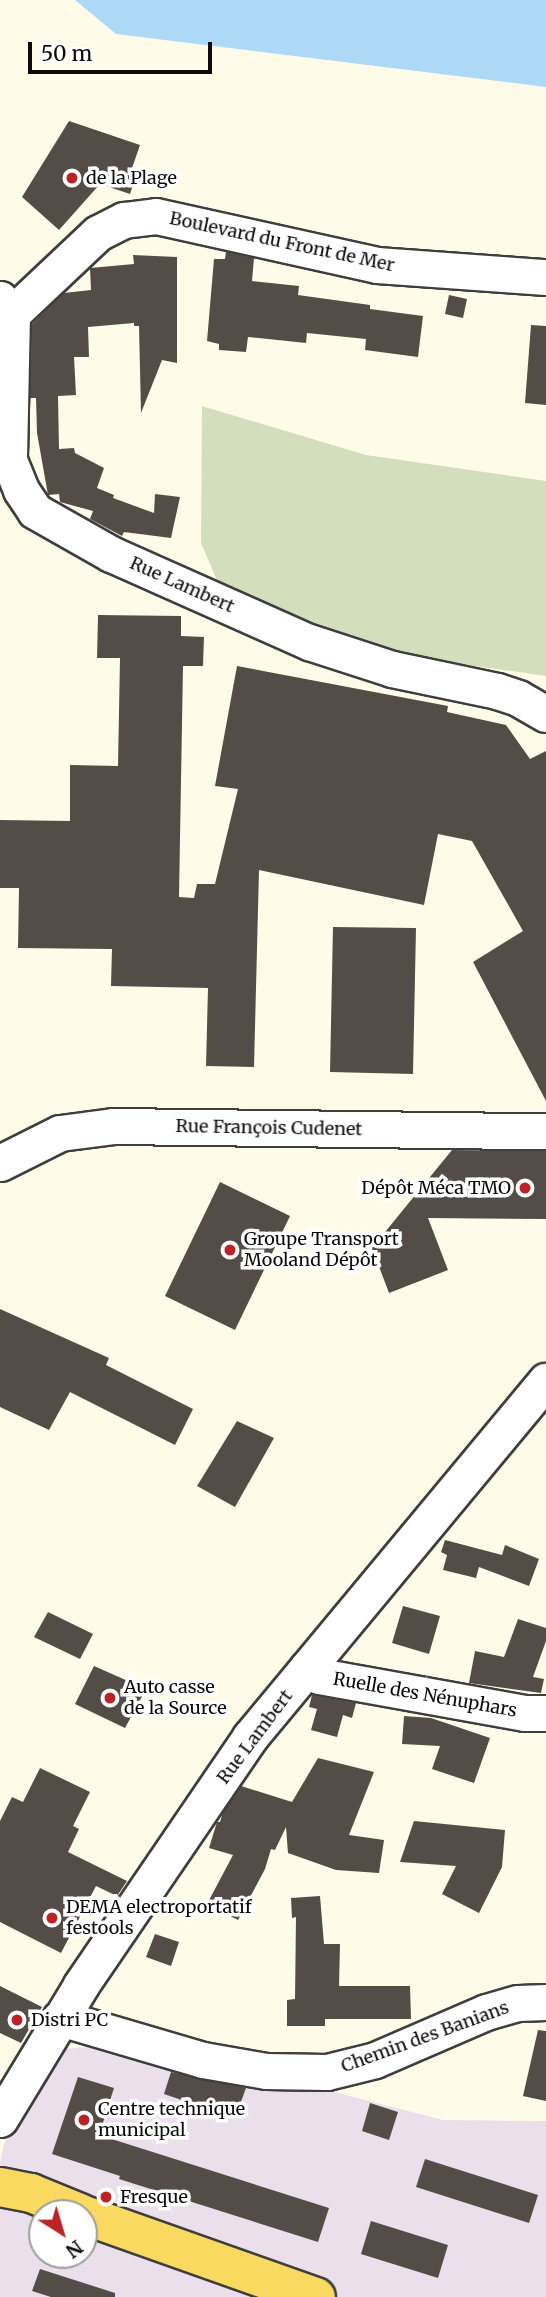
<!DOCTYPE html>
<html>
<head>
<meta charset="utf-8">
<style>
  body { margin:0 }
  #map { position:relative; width:546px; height:2297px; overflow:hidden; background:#fffbe9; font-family:Merriweather,serif }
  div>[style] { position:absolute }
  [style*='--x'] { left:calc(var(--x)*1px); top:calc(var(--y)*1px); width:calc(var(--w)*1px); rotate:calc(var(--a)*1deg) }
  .industrial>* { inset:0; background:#eadfea }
  .cemetery>* { inset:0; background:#d3dfbc }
  .water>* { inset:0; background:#aed9f6 }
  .building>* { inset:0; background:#544d47 }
  .roads { filter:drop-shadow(2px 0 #3e3e3e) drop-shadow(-2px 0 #3e3e3e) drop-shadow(0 2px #3e3e3e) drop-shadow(0 -2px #3e3e3e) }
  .minor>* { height:35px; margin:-17.5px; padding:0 17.5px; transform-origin:17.5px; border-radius:17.5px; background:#fff }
  .major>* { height:38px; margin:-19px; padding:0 19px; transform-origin:19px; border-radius:19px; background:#f9d95f }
  .dots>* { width:19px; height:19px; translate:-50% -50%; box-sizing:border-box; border:4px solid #fff; border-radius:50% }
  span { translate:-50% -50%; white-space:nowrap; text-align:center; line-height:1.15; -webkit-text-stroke:7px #fff; paint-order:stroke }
  .poi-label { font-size:18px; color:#0b0b0b }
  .left { translate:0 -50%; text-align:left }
  .right { translate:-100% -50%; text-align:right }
  .street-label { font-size:18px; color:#0b0b0b }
  .north { position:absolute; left:28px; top:2199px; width:70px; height:70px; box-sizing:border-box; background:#fff; border:2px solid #9d9d9d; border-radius:50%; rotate:143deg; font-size:19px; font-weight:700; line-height:28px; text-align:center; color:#0b0b0b }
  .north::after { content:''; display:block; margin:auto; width:24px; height:32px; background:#bb2326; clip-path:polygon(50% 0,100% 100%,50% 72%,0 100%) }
  .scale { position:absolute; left:28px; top:42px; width:184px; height:32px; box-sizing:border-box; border:4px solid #0b0b0b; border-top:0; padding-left:9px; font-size:21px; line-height:24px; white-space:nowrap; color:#0b0b0b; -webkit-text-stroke:5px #fff; paint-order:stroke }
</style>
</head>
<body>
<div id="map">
  <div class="industrial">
    <div style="clip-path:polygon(evenodd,143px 2043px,443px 2120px,546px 2121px,546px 2297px,0 2297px,0 2164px,4px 2144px,63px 2049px,143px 2043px,42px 2213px,84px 2213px,84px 2255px,42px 2255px,42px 2213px)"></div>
  </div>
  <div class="cemetery">
    <div style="clip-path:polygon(202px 406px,366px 455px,546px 481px,546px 676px,349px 648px,219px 585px,201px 543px)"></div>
  </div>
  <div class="water">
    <div style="clip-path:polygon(75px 0,546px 0,546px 87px,116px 34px)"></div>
  </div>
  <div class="building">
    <div style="clip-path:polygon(69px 121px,140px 145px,130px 174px,136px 176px,130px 194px,100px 184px,59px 230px,22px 197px)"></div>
    <div style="clip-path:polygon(226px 252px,254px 258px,252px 281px,299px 286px,298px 295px,370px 305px,370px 309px,423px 316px,418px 357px,365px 350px,366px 339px,307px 333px,306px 343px,248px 337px,246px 352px,219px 350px,219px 344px,207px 341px,214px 259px,225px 259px)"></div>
    <div style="clip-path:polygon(133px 255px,177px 257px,177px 363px,162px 360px,141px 413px,139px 326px,134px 326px,134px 323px,88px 327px,89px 357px,74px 357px,76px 395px,58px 396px,59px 449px,74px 448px,75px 453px,104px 468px,97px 488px,114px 495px,113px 498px,154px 513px,155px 494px,180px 497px,171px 538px,124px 532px,122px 536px,90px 519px,93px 511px,60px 502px,59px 494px,48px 495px,37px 433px,36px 398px,30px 398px,32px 324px,64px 293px,91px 290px,90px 268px,134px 264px)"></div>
    <div style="clip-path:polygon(449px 295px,467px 299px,463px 318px,445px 314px)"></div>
    <div style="clip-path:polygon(531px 325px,546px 326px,546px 405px,525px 403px)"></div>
    <div style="clip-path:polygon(98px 615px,181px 616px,181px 636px,204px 637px,203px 666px,183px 666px,179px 897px,194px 898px,197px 884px,215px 884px,238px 789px,215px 786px,237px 666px,448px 706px,447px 712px,506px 725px,530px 759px,546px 751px,546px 1101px,473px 962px,523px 931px,472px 841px,438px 834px,424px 905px,259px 870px,254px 1067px,206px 1066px,208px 988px,111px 986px,112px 949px,18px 948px,19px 888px,0 888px,0 820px,70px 821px,70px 765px,118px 766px,120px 658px,97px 658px)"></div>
    <div style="clip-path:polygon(333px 927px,416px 928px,413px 1074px,330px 1072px)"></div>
    <div style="clip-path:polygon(452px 1150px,546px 1151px,546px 1219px,428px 1218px,448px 1270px,389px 1293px,372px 1248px)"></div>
    <div style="clip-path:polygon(220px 1182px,290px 1216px,235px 1330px,165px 1296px)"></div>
    <div style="clip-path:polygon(0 1309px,109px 1358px,106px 1365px,193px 1409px,175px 1445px,70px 1392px,49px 1430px,0 1407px)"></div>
    <div style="clip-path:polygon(237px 1421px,274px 1438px,235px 1507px,197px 1486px)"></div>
    <div style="clip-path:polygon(445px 1540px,502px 1555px,505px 1545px,539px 1559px,529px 1586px,479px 1567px,476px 1578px,443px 1570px,447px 1555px,441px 1552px)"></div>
    <div style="clip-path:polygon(403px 1606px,440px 1616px,429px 1654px,392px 1643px)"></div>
    <div style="clip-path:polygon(48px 1612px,93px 1634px,80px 1659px,34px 1637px)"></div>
    <div style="clip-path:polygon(518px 1619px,546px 1628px,546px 1641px,533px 1677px,544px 1679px,541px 1693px,469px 1683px,475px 1651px,504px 1657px)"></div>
    <div style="clip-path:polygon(94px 1666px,146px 1689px,125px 1728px,75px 1704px)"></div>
    <div style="clip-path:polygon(312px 1695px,356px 1703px,352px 1718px,343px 1715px,337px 1737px,311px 1730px,317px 1709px,309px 1707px)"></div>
    <div style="clip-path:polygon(404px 1716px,431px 1718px,490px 1738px,474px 1783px,432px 1769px,440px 1746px,402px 1744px)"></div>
    <div style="clip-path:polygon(318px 1758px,374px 1772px,349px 1835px,384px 1840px,379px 1873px,336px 1870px,288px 1853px,286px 1827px,275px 1850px,271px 1849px,265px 1869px,238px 1920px,207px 1904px,233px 1855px,209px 1848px,217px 1822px,220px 1822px,223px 1812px,241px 1786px,292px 1802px)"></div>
    <div style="clip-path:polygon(40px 1768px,90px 1792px,73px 1826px,79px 1829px,68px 1852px,127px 1881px,117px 1896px,96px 1886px,61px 1953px,0 1922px,0 1821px,12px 1797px,23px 1802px)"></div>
    <div style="clip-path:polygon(414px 1821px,505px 1830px,502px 1867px,479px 1913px,442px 1894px,456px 1866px,400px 1862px)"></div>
    <div style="clip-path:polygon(320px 1896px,324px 1944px,340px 1944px,339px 1986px,410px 1986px,411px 2019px,325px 2019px,325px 2026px,287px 2026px,287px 2000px,295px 1999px,296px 1917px,292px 1918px,291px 1898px)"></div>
    <div style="clip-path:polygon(155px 1934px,179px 1942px,171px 1966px,146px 1957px)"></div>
    <div style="clip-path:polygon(0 1986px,42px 2007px,21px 2043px,0 2033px)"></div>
    <div style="clip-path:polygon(538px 2030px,546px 2031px,546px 2101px,523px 2096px)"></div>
    <div style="clip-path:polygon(171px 2072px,246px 2088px,235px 2118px,164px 2094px)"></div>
    <div style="clip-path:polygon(78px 2077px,114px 2088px,99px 2135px,329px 2208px,318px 2242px,119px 2179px,120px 2176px,52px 2154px)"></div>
    <div style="clip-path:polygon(370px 2103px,398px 2112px,389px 2140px,362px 2131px)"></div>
    <div style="clip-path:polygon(425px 2159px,538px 2195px,529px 2223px,416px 2187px)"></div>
    <div style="clip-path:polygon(371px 2221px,448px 2245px,438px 2278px,361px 2254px)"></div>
    <div style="clip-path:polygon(40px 2269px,115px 2293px,115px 2297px,51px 2297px,32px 2291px)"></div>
  </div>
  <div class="roads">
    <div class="minor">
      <div style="--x:0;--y:299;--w:19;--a:51"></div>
      <div style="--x:12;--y:314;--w:146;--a:91.2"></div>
      <div style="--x:9;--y:460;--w:32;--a:68"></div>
      <div style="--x:21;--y:490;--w:25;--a:56"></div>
      <div style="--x:35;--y:511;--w:87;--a:29.5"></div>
      <div style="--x:111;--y:554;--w:217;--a:24"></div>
      <div style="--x:309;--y:642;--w:87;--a:18"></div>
      <div style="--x:392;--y:669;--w:107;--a:11.8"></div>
      <div style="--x:497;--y:691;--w:22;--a:18"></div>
      <div style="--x:518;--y:698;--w:32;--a:30"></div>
      <div style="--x:12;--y:314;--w:118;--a:-43.3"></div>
      <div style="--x:98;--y:233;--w:29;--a:-27"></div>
      <div style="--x:124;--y:220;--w:32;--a:-7"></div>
      <div style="--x:156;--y:216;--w:226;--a:12.5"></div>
      <div style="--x:377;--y:265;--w:169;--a:4.1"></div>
      <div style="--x:0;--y:1163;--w:67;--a:-26.6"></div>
      <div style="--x:60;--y:1133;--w:53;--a:-7.5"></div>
      <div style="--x:113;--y:1126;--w:433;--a:0.7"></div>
      <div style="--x:307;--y:1668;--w:14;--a:34"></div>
      <div style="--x:319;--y:1676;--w:209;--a:10.2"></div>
      <div style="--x:525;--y:1713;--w:21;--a:0"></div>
      <div style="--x:60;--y:2018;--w:149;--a:16.4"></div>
      <div style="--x:203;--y:2060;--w:64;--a:9.9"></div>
      <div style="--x:266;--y:2071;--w:61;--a:0.9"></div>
      <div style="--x:327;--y:2072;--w:49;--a:-14"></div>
      <div style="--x:375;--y:2060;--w:121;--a:-23.4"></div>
      <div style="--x:486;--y:2012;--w:33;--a:-16"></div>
      <div style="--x:518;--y:2003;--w:28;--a:-2"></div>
      <div style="--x:0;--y:2119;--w:157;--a:-58.8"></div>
      <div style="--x:81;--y:1985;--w:300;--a:-55.7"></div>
      <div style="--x:250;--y:1737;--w:463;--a:-50.3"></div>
    </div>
    <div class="major">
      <div style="--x:0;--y:2187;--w:32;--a:11"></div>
      <div style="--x:31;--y:2193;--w:53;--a:22.2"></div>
      <div style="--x:84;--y:2215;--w:246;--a:19.5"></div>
    </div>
  </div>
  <div class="dots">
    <div style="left:72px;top:178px;background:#bb2326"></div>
    <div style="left:525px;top:1188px;background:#bb2326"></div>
    <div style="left:230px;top:1250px;background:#bb2326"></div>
    <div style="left:110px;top:1698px;background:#bb2326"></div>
    <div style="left:52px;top:1918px;background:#bb2326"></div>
    <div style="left:17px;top:2020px;background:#bb2326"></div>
    <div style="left:84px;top:2120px;background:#bb2326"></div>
    <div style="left:106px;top:2197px;background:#bb2326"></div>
  </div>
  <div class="poi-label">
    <span class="left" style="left:86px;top:178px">de la Plage</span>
    <span class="right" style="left:511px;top:1188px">Dépôt Méca TMO</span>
    <span class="left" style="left:244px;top:1250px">Groupe Transport<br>Mooland Dépôt</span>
    <span class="left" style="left:124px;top:1698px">Auto casse<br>de la Source</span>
    <span class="left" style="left:66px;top:1918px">DEMA electroportatif<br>festools</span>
    <span class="left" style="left:31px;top:2020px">Distri PC</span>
    <span class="left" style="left:98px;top:2120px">Centre technique<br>municipal</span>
    <span class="left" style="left:120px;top:2197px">Fresque</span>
  </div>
  <div class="street-label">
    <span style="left:282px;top:242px;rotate:12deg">Boulevard du Front de Mer</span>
    <span style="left:182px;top:585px;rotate:24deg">Rue Lambert</span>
    <span style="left:269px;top:1128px;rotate:1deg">Rue François Cudenet</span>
    <span style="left:425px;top:1695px;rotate:10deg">Ruelle des Nénuphars</span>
    <span style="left:255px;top:1737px;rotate:-53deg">Rue Lambert</span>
    <span style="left:425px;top:2037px;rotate:-20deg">Chemin des Banians</span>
  </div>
  <div class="north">N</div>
  <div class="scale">50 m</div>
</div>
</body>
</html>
